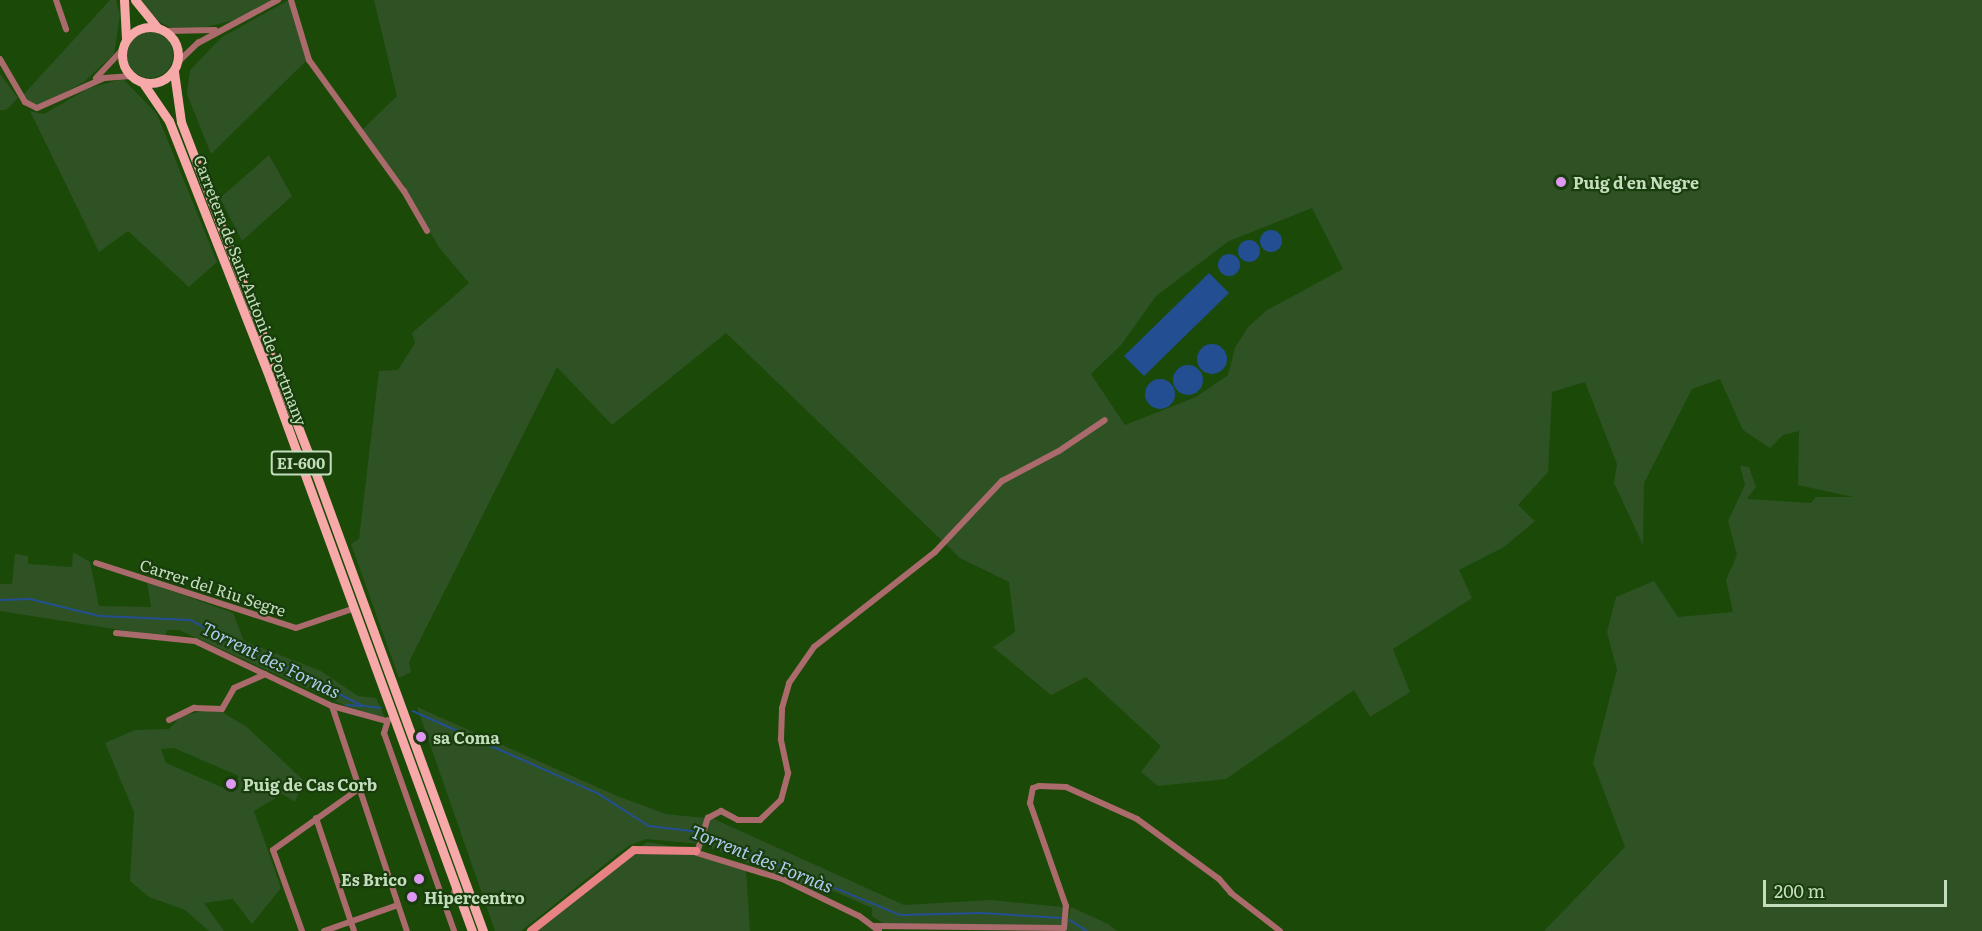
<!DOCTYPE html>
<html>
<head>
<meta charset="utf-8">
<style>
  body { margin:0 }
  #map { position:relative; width:1982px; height:931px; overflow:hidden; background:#1a4908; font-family:Literata,serif }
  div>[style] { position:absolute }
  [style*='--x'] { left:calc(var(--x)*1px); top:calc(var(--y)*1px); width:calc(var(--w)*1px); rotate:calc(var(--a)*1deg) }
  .green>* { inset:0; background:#2f5225 }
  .round { border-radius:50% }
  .water>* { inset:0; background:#234f92 }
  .stream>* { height:1.5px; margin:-0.75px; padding:0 0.75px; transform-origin:0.75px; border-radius:0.75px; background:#234f92 }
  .street>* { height:6px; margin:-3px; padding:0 3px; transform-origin:3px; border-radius:3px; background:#ab6b6c }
  .secondary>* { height:8px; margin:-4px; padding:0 4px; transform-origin:4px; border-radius:4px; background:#e78385 }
  .primary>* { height:9px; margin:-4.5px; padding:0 4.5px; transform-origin:4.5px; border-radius:4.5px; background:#f7a8a9 }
  .primary>.ring { margin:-4.5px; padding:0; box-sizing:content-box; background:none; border:9px solid #f7a8a9; border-radius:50% }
  .dots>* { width:16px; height:16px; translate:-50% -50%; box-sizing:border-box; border:3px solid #193c0d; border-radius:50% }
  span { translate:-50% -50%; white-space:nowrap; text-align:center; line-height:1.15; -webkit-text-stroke:4.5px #193c0d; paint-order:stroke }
  .shield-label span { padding:2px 4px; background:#193c0d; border:2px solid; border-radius:4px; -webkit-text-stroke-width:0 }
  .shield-label { font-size:15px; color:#c4debd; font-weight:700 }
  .poi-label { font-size:16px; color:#c4debd; font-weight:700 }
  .left { translate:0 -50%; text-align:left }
  .right { translate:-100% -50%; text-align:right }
  .street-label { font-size:16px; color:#c4debd }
  .water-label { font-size:18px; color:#b1caf0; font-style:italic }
  .scale { position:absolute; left:1763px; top:880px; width:184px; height:27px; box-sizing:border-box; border:3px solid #c4debd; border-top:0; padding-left:8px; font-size:18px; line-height:21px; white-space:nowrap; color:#c4debd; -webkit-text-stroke:4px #193c0d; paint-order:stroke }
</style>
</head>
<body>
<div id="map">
  <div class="green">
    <div style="clip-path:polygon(110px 0,116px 0,120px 15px,114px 54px,84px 82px,40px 105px,28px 101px,23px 95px)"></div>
    <div style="clip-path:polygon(140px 0,271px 0,239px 19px,193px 30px,171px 28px,158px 21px)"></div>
    <div style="clip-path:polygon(289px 0,307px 60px,211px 154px,187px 94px,190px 70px,222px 37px)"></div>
    <div style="clip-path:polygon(evenodd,374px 0,1982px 0,1982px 931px,1544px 931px,1625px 847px,1593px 763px,1617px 670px,1607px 632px,1616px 597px,1654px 581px,1678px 617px,1733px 612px,1726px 580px,1737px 555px,1728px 521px,1745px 485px,1740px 466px,1749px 467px,1756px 487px,1747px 499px,1811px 503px,1816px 497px,1853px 497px,1798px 485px,1799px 431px,1783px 435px,1770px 448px,1743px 430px,1720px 379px,1692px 389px,1644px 483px,1643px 545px,1614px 483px,1617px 464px,1585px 382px,1552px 392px,1548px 472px,1518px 505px,1535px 521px,1504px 547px,1459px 570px,1472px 598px,1393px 649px,1410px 692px,1370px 717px,1354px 690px,1226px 779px,1158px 786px,1141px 772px,1161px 746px,1086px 677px,1051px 695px,993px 647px,1015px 632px,1009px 582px,960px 558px,726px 333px,612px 425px,557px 367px,409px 662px,411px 672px,399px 678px,351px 544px,359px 539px,379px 371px,398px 370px,415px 343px,412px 333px,469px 283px,438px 246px,404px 185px,362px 130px,397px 96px,374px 0,1312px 208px,1343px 269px,1267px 310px,1248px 327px,1235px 348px,1228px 375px,1196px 397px,1125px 425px,1091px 374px,1121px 345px,1156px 296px,1229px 241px,1312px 208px)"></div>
    <div class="round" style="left:127px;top:32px;width:46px;height:46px"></div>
    <div style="clip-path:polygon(0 74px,18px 98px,6px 110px,0 110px)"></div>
    <div style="clip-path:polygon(123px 79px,157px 114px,217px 262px,189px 287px,128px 231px,99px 252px,30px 111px,44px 114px,89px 88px)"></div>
    <div style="clip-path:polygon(269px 155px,292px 196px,242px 241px,220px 198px)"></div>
    <div style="clip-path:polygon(73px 552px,90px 562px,99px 606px,151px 607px,147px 582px,233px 613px,244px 641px,321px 671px,358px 696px,376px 698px,385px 718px,346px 706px,179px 630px,167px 630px,165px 637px,0 611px,0 584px,12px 584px,15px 554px,28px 556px,28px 564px,72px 567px)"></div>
    <div style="clip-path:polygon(417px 707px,617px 796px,666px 814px,714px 819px,904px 905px,991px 900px,1063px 907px,1063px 927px,884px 924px,872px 916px,872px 908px,833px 891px,824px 894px,701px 844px,646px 839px,628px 846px,521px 931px,495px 931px)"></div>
    <div style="clip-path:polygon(evenodd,203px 711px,222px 712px,247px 727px,303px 780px,295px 802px,282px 794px,254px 811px,281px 888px,252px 924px,233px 899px,204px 903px,224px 931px,209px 931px,185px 910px,149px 897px,130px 881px,134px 812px,105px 743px,135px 730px,169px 729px,181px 716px,203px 711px,174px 748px,239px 776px,233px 792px,166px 763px,161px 749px,174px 748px)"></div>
    <div style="clip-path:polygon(647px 842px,701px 851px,746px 870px,750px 931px,534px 931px)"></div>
    <div style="clip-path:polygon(1071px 907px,1108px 924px,1117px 931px,1065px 931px)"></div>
  </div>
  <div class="water">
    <div class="round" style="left:1260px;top:230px;width:22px;height:22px"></div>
    <div class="round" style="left:1238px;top:240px;width:22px;height:22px"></div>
    <div class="round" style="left:1218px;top:254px;width:22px;height:22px"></div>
    <div style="clip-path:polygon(1209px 273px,1229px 293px,1144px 376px,1124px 356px)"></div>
    <div class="round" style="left:1197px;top:344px;width:30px;height:30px"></div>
    <div class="round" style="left:1173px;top:365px;width:30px;height:30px"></div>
    <div class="round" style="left:1145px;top:379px;width:30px;height:30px"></div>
  </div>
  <div class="stream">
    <div style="--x:0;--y:600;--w:30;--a:-2"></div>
    <div style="--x:30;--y:599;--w:72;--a:13.7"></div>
    <div style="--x:100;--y:616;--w:90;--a:2.5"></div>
    <div style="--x:190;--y:620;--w:193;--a:26.4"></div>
    <div style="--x:346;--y:705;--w:14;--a:4"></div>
    <div style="--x:365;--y:706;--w:16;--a:7"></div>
    <div style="--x:413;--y:711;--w:204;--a:24"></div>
    <div style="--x:599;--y:794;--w:59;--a:32.6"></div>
    <div style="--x:649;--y:826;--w:51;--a:6.7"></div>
    <div style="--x:705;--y:834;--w:212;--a:22.5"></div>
    <div style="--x:901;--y:915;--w:80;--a:-1.4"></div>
    <div style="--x:981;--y:913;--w:80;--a:3.6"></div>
    <div style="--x:1070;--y:920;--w:20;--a:33"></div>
  </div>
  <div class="street">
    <div style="--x:56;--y:0;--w:31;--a:71"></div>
    <div style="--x:291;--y:0;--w:63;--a:73.3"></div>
    <div style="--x:309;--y:60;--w:162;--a:54.1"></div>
    <div style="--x:404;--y:191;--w:46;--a:60.1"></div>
    <div style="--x:166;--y:31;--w:49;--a:-1.2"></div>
    <div style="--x:0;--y:59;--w:50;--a:59.8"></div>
    <div style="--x:25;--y:102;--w:13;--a:27"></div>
    <div style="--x:37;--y:108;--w:73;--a:-24.1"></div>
    <div style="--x:104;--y:78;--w:27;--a:-4"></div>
    <div style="--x:178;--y:62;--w:28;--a:-44"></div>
    <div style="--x:198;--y:43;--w:91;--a:-28.3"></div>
    <div style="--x:96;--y:78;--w:38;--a:-47"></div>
    <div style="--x:96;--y:563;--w:210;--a:18"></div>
    <div style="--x:296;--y:628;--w:62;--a:-18.7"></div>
    <div style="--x:116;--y:633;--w:79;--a:5.8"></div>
    <div style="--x:195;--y:641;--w:152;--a:25.4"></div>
    <div style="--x:332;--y:706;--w:57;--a:15.3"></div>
    <div style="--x:332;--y:706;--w:237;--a:71.6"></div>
    <div style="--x:169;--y:720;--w:28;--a:-26"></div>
    <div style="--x:194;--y:708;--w:28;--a:2"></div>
    <div style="--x:222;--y:709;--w:24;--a:-60"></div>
    <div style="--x:234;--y:688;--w:34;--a:-24"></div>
    <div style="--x:388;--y:720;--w:14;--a:107"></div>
    <div style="--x:384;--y:733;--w:210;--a:70.5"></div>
    <div style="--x:316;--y:818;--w:119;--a:71.4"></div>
    <div style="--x:445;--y:906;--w:9;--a:-36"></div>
    <div style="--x:452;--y:901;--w:11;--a:-75"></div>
    <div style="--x:873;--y:926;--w:191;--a:0.6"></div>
    <div style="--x:1064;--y:928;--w:22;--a:-85"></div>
    <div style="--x:1066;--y:906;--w:109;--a:-109.3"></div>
    <div style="--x:1030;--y:803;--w:15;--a:-79"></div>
    <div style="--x:1033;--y:788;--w:6;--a:-18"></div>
    <div style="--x:1039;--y:786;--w:27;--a:2"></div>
    <div style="--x:1066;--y:787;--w:78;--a:24.3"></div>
    <div style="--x:1137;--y:819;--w:102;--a:36.2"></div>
    <div style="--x:1219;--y:879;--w:18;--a:49"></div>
    <div style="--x:1231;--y:893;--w:62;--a:37.8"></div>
    <div style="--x:302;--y:931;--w:86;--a:-109.7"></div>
    <div style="--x:273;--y:850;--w:107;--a:-35.5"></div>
    <div style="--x:324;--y:931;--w:78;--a:-19.4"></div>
    <div style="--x:879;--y:931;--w:25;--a:-143"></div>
    <div style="--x:859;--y:916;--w:85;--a:-154.3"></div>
    <div style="--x:782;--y:879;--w:89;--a:-163"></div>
    <div style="--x:697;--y:853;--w:37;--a:-73"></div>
    <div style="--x:708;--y:818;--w:15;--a:-28"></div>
    <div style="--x:721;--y:811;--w:19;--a:28"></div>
    <div style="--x:738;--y:820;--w:22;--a:0"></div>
    <div style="--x:760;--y:820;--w:29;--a:-44"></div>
    <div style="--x:781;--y:800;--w:28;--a:-75"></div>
    <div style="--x:788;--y:773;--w:35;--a:-102"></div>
    <div style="--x:781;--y:739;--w:31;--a:-88"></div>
    <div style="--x:782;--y:708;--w:26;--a:-74"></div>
    <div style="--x:789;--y:683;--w:44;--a:-55.2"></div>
    <div style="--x:814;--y:647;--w:154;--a:-38.1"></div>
    <div style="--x:935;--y:552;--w:98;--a:-46.7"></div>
    <div style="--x:1002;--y:481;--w:64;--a:-27.8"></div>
    <div style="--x:1059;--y:451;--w:55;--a:-34"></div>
  </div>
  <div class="secondary">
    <div style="--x:531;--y:931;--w:131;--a:-38.2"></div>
    <div style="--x:634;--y:850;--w:62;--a:0.9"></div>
  </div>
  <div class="primary">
    <div style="--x:124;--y:0;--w:39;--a:87"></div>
    <div style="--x:135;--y:0;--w:36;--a:51"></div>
    <div class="ring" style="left:122px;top:27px;width:47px;height:47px"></div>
    <div style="--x:174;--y:72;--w:50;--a:82"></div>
    <div style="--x:181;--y:122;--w:354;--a:69"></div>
    <div style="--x:308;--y:452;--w:510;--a:69.93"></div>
    <div style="--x:143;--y:83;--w:46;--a:55.6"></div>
    <div style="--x:169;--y:121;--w:277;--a:68.6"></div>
    <div style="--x:270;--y:379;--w:588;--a:69.9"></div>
  </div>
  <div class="dots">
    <div style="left:1561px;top:182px;background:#df98f2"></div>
    <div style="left:421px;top:737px;background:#df98f2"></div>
    <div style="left:231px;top:784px;background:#df98f2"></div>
    <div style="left:419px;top:879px;background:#df98f2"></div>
    <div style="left:412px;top:897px;background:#df98f2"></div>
  </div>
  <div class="shield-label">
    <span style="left:301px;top:463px">EI-600</span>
  </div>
  <div class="poi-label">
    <span class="left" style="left:1573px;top:182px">Puig d'en Negre</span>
    <span class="left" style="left:433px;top:737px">sa Coma</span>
    <span class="left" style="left:243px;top:784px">Puig de Cas Corb</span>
    <span class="right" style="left:407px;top:879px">Es Brico</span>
    <span class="left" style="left:424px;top:897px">Hipercentro</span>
  </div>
  <div class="street-label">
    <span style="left:251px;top:290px;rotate:69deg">Carretera de Sant Antoni de Portmany</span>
    <span style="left:213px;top:587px;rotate:18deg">Carrer del Riu Segre</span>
  </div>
  <div class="water-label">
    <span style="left:271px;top:660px;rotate:26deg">Torrent des Fornàs</span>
    <span style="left:762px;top:859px;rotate:22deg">Torrent des Fornàs</span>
  </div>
  <div class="scale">200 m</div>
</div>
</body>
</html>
